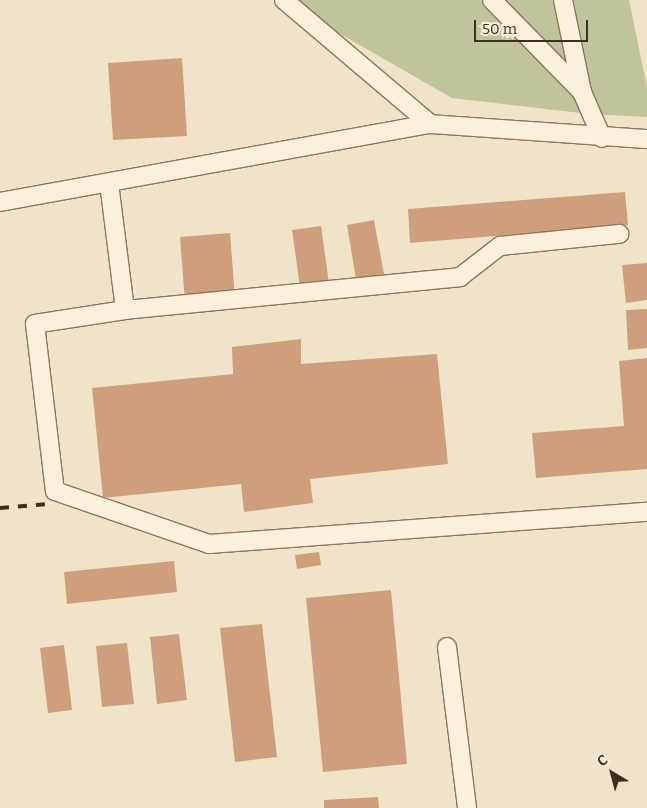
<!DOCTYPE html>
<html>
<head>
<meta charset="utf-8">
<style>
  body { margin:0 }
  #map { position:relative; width:647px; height:808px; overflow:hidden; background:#f0e4c8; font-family:Bitter,serif }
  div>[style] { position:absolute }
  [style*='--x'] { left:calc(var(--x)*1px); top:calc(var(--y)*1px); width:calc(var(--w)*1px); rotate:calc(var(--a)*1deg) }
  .cemetery>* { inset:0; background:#bfc49a }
  .building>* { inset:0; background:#cf9f7d }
  .roads { filter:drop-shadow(1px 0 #8d765c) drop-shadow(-1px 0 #8d765c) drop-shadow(0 1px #8d765c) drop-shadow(0 -1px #8d765c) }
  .minor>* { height:18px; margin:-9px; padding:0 9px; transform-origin:9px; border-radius:9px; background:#faf1dc }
  .rail>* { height:4px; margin-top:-2px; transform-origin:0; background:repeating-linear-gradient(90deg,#3d2e20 0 9px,transparent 0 18px) }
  span { translate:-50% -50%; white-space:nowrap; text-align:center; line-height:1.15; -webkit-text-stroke:4px #f7eed8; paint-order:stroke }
  .north { position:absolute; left:587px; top:748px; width:50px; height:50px; -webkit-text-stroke:4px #f7eed8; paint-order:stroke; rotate:323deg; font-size:14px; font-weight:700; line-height:20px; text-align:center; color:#3d2e20 }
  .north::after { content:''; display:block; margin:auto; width:18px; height:22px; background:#3d2e20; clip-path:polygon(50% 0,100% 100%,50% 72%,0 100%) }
  .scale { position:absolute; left:474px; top:20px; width:114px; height:22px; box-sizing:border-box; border:2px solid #3d2e20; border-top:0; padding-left:6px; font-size:15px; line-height:18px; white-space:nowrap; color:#3d2e20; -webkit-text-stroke:4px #f7eed8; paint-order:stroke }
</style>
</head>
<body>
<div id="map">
  <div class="cemetery">
    <div style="clip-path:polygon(281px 0,629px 0,647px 87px,647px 117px,589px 114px,452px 98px)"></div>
  </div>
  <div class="building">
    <div style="clip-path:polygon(182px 58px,187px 136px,113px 140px,108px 63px)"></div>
    <div style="clip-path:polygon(625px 192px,628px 225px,410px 243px,408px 209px)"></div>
    <div style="clip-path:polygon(374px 220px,384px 274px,356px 279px,347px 225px)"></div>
    <div style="clip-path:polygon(321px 226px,329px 283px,300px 287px,292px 230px)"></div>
    <div style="clip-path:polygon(230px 233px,235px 298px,185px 302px,180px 237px)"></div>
    <div style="clip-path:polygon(647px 263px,647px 300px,626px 303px,622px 265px)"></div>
    <div style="clip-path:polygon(647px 309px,647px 348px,628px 350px,626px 310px)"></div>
    <div style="clip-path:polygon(301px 339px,301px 364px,437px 354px,448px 464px,310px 479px,313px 503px,244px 512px,241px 484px,103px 498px,92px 388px,233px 374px,232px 347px)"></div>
    <div style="clip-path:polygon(647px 358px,647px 469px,536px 478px,532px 433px,624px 426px,619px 361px)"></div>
    <div style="clip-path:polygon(319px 552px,321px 565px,297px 569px,295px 555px)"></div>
    <div style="clip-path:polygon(174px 561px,177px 592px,67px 604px,64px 572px)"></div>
    <div style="clip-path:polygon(391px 590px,407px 764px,323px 772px,306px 598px)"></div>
    <div style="clip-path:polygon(262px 624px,277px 757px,235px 762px,220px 628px)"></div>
    <div style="clip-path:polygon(179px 634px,187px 700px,157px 704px,150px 637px)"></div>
    <div style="clip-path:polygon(127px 643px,134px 704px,102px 707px,96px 646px)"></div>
    <div style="clip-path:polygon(64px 645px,72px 710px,48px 713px,40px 648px)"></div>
    <div style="clip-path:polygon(378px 797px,379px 808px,324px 808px,324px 800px)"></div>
  </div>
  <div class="roads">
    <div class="minor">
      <div style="--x:284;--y:0;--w:192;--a:40.3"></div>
      <div style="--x:492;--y:0;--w:129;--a:45.6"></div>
      <div style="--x:563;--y:0;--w:94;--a:78.3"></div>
      <div style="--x:582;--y:92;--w:50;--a:66.5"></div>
      <div style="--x:109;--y:183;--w:128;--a:82.8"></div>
      <div style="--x:125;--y:310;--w:91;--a:171.2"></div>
      <div style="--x:35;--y:324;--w:168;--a:83.2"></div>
      <div style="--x:55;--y:491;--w:163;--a:19"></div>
      <div style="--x:209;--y:544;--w:439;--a:-4.2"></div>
      <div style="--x:0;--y:202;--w:437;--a:-10.3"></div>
      <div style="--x:430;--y:124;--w:218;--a:4"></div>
      <div style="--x:125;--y:310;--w:337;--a:-5.6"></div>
      <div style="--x:460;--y:277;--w:51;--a:-37.8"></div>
      <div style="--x:500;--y:246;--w:120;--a:-5.8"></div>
      <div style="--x:447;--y:647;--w:162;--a:82.9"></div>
    </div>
  </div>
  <div class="rail">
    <div style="--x:0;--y:508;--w:48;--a:-4.8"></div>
  </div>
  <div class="north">С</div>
  <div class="scale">50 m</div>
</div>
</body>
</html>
